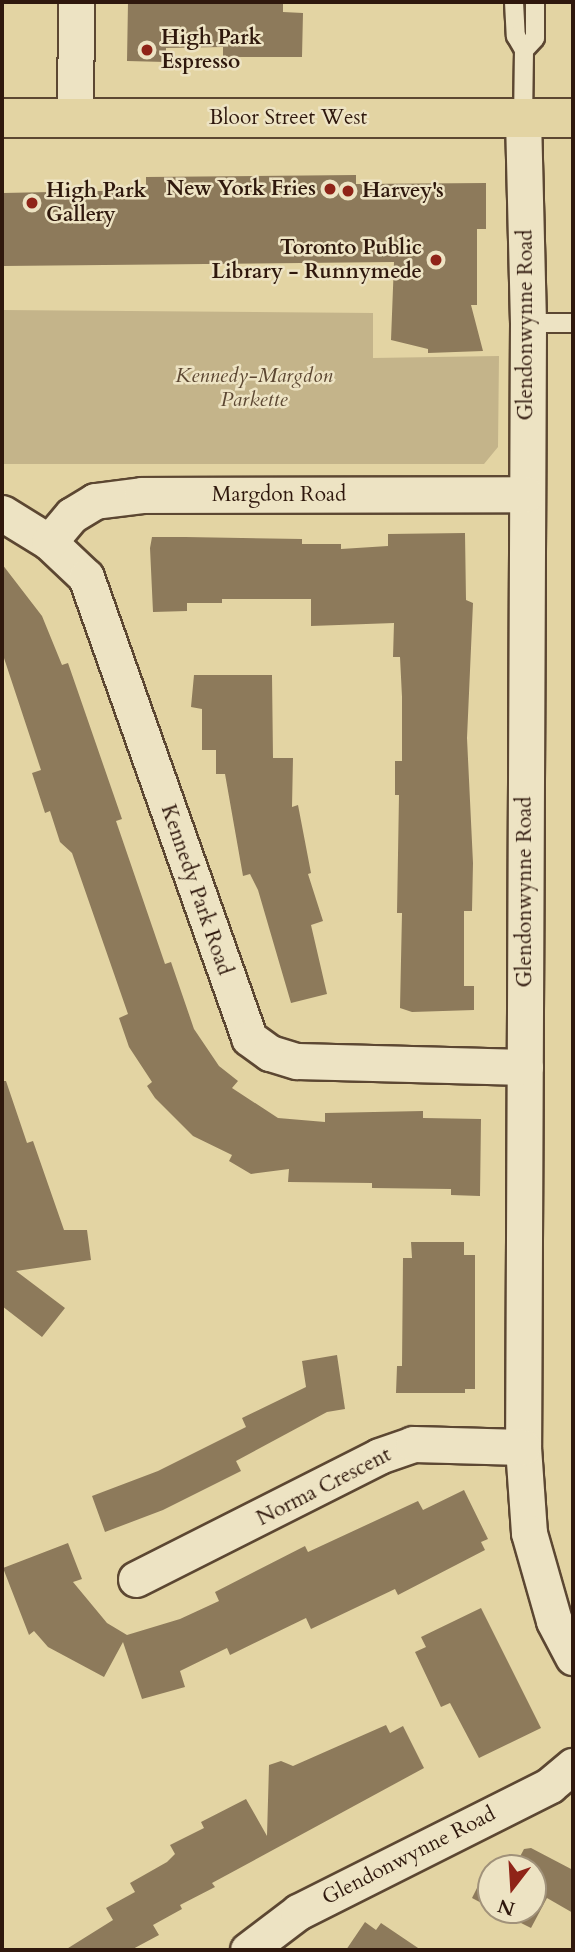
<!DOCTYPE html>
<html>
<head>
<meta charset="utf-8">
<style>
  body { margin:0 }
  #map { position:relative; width:575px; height:1952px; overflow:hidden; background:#e3d4a3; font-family:Cardo,serif }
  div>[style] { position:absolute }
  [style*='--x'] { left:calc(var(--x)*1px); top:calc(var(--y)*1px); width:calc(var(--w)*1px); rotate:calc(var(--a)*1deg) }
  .green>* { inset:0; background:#c4b48a }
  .building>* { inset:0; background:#8d7a5b }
  .roads { filter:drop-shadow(2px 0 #5c4732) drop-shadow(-2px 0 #5c4732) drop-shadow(0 2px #5c4732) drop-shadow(0 -2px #5c4732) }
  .service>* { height:18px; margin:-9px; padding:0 9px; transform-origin:9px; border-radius:9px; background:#ede3c3 }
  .minor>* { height:35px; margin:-17.5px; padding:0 17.5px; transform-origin:17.5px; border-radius:17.5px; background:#ede3c3 }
  .primary>* { height:38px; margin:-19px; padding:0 19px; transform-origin:19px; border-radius:19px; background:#e3d4a3 }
  .dots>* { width:19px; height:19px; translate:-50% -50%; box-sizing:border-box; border:4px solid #ede3c3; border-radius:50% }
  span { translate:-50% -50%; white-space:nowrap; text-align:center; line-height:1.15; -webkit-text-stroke:5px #ede3c3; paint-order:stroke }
  .poi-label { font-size:21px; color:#2f180d; font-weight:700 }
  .left { translate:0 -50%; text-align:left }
  .right { translate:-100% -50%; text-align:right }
  .street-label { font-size:21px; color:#2f180d }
  .park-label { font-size:21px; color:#5c4732; font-style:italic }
  .frame { position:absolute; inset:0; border:4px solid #2f180d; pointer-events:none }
  .north { position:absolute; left:477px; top:1854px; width:70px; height:70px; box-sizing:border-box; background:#ede3c3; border:2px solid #a1927a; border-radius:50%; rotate:197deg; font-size:19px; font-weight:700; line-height:28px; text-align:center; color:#2f180d }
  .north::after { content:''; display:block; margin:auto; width:24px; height:32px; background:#8f2418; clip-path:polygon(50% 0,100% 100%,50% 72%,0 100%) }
</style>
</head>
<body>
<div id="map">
  <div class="green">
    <div style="clip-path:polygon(2px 310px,373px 313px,373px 358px,499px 356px,498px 447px,484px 464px,2px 464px)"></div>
  </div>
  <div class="building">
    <div style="clip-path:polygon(128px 2px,283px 2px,283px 12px,303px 13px,302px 57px,223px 57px,223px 47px,166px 48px,166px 62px,127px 61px)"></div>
    <div style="clip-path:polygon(356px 175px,356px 184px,486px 183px,486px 229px,477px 229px,477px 305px,471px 305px,483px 351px,428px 353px,428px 349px,391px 340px,394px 262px,3px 266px,3px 193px,146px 190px,146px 177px)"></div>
    <div style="clip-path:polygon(465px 533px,466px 600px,473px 603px,467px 738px,473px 863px,472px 911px,464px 911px,464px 986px,474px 986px,474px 1010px,412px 1012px,400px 1008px,402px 913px,397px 913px,399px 795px,395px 795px,395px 761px,402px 761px,402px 697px,400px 657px,393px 657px,394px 623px,311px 626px,311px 599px,222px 599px,222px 603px,187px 603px,187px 611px,153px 612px,150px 548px,152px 537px,185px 537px,302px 539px,302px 544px,341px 544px,341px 549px,388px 546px,388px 534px)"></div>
    <div style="clip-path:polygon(2px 564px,42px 616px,62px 665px,68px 663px,122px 819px,116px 821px,165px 964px,171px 962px,194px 1029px,219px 1066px,238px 1081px,232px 1088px,278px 1118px,325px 1122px,325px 1113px,423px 1111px,423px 1118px,481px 1119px,480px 1196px,451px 1195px,451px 1189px,372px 1188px,372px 1183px,288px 1182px,289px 1169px,251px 1174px,229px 1161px,232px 1155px,193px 1136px,155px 1098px,147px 1086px,152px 1082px,129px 1047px,119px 1018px,128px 1014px,72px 853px,60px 842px,50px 811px,45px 813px,32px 773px,41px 770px,2px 652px)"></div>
    <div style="clip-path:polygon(194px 675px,272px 675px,273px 758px,293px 758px,292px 807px,298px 805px,311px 873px,308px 874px,323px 921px,311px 925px,327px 994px,291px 1003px,258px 890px,250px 874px,243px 876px,225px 774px,216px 774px,216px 750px,202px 750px,202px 709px,191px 707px)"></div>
    <div style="clip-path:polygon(2px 1081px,6px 1081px,27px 1143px,33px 1141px,64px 1230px,87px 1230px,91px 1260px,16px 1271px,65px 1308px,42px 1337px,2px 1306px)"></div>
    <div style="clip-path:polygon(411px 1242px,464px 1242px,464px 1255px,475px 1255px,475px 1389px,465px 1389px,465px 1393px,396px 1393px,397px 1366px,402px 1366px,403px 1258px,412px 1258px)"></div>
    <div style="clip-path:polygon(337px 1355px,345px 1409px,327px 1412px,236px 1461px,241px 1471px,163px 1510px,105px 1532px,92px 1496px,158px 1471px,246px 1427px,242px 1418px,306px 1387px,302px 1361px)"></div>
    <div style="clip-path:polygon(464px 1490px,488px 1539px,481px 1542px,485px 1550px,398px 1595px,395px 1589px,311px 1629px,306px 1618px,230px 1655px,227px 1648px,180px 1671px,185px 1687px,142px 1699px,123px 1642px,104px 1677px,48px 1647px,34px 1631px,29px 1635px,3px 1568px,68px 1543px,82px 1579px,73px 1582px,107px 1623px,127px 1635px,180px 1619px,219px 1601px,215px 1592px,305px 1546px,308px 1552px,418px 1501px,423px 1510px)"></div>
    <div style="clip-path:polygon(481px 1608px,541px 1728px,479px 1758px,450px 1703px,441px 1707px,415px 1652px,426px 1647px,421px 1637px)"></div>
    <div style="clip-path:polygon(386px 1725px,390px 1733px,403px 1726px,424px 1768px,212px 1883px,215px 1887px,180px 1905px,182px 1909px,153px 1925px,159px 1935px,131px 1950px,65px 1950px,113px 1920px,106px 1908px,135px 1892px,130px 1883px,167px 1862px,175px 1854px,170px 1845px,204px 1828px,201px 1822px,246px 1799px,267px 1836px,269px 1765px,281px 1761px,293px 1766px)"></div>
    <div style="clip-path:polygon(531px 1848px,573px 1870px,573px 1913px,547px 1898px,531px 1928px,495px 1910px,533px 1910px,533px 1868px,514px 1868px,524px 1849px)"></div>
    <div style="clip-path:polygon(485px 1872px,491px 1876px,491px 1908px,472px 1898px)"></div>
    <div style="clip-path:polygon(365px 1922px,376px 1930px,381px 1923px,421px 1950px,346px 1950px)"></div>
  </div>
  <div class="roads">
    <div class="service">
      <div style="--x:514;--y:2;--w:34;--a:87"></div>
      <div style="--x:516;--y:36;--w:16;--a:60"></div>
      <div style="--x:524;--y:50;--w:68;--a:90.8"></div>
      <div style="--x:524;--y:50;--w:16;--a:-47"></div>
      <div style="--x:535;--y:38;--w:36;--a:-90"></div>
      <div style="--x:528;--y:323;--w:45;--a:0"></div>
    </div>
    <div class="minor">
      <div style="--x:75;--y:118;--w:116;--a:-89.5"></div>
      <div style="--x:523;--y:118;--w:205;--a:88.6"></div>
      <div style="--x:528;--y:323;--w:1124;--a:90.25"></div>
      <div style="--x:523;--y:1447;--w:86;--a:86"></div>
      <div style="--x:529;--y:1533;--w:91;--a:74.1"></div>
      <div style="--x:554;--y:1621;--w:41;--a:62.2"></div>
      <div style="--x:2;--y:513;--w:55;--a:31.7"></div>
      <div style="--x:49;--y:542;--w:51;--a:43.4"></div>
      <div style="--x:86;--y:577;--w:489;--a:70.5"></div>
      <div style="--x:249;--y:1038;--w:26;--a:36"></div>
      <div style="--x:270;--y:1053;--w:28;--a:17"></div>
      <div style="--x:297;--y:1061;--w:228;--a:1.5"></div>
      <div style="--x:49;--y:542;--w:35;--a:-50"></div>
      <div style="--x:72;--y:515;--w:27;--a:-31"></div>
      <div style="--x:95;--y:501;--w:47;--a:-7.3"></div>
      <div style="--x:142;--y:495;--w:384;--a:-0.1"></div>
      <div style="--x:136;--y:1579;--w:272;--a:-26.8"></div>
      <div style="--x:379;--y:1456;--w:36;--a:-19"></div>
      <div style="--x:413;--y:1444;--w:110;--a:1.6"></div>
      <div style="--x:248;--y:1950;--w:63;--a:-37.2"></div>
      <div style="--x:298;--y:1912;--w:282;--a:-26.7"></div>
      <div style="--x:550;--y:1785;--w:30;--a:-40"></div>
    </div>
    <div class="primary">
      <div style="--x:2;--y:118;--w:571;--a:0"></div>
    </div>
  </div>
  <div class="dots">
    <div style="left:147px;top:50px;background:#8f2418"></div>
    <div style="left:330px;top:189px;background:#8f2418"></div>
    <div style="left:348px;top:191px;background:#8f2418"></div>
    <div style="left:32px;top:203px;background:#8f2418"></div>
    <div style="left:436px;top:260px;background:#8f2418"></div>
  </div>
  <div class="poi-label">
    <span class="left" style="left:161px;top:50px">High Park<br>Espresso</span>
    <span class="right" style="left:316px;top:189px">New York Fries</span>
    <span class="left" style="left:46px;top:203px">High Park<br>Gallery</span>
    <span class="left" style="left:362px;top:191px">Harvey's</span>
    <span class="right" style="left:422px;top:260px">Toronto Public<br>Library - Runnymede</span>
  </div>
  <div class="street-label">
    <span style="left:288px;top:118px">Bloor Street West</span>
    <span style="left:526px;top:325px;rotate:-90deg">Glendonwynne Road</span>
    <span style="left:279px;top:495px">Margdon Road</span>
    <span style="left:196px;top:890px;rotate:71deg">Kennedy Park Road</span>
    <span style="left:525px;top:892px;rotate:-90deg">Glendonwynne Road</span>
    <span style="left:324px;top:1487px;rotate:-27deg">Norma Crescent</span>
    <span style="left:409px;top:1856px;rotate:-27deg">Glendonwynne Road</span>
  </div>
  <div class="park-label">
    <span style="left:254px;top:388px">Kennedy-Margdon<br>Parkette</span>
  </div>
  <div class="frame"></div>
  <div class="north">N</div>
</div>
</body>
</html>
